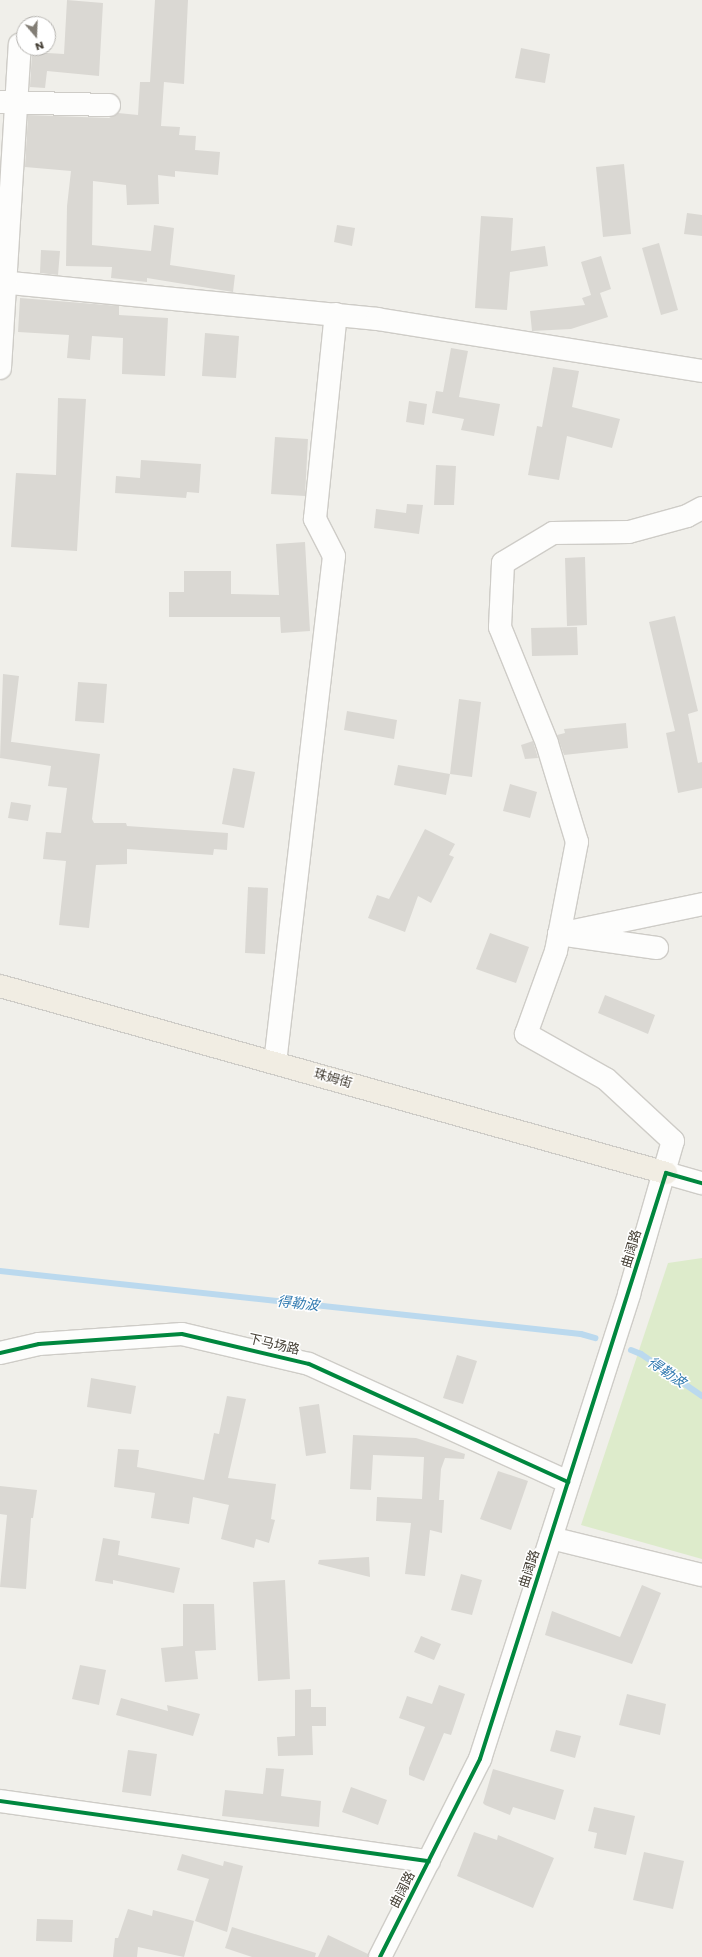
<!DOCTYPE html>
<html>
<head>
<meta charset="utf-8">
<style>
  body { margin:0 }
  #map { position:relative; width:702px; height:1957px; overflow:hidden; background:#f0efea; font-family:Poppins,"Noto Sans SC",sans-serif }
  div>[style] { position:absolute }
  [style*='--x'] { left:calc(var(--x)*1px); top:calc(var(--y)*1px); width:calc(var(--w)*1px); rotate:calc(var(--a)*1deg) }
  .green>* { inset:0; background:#ddebcb }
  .stream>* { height:6px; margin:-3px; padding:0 3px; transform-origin:3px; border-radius:3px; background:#bbd9ee }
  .building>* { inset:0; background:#dad8d3 }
  .roads { filter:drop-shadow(1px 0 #ceccc7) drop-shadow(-1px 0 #ceccc7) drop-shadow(0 1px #ceccc7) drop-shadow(0 -1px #ceccc7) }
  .minor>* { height:22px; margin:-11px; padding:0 11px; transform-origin:11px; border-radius:11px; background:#fdfdfc }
  .major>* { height:22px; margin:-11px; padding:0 11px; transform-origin:11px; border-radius:11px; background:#f1ede3 }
  .cycleway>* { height:4px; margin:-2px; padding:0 2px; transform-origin:2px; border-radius:2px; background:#00873e }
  span { translate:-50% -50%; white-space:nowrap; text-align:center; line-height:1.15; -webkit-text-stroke:3px #fff; paint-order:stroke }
  .street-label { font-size:13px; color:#464036 }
  .water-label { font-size:14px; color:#317ab0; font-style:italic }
  .north { position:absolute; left:16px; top:16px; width:40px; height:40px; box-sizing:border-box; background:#fff; border:1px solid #b5b3af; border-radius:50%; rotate:161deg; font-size:11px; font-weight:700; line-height:16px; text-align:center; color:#464036 }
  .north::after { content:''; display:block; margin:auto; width:14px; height:18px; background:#827d75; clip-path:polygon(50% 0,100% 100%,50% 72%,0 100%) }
</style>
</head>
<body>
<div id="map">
  <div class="green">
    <div style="clip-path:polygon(702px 1258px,702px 1559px,581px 1525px,668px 1263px)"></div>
  </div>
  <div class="stream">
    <div style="--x:0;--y:1271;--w:584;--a:6.19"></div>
    <div style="--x:581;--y:1334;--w:15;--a:16"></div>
    <div style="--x:631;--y:1350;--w:11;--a:22"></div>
    <div style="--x:641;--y:1354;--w:74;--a:34.5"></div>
  </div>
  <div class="building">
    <div style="clip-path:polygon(67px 0,103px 3px,99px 76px,47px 71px,45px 88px,30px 87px,32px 52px,64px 54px)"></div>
    <div style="clip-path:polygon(155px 0,188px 0,184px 84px,164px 82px,161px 126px,180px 127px,179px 135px,196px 136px,195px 150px,220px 152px,218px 175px,175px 171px,175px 177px,158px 175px,159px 204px,127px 205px,126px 185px,93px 181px,92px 245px,151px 251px,154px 225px,174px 228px,170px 265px,235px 275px,233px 292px,147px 278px,147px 282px,111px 278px,112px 267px,66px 266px,67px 206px,71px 171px,25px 167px,28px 115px,109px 118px,118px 113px,138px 115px,140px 82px,163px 82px,150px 82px)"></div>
    <div style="clip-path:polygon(521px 48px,550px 54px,545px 83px,515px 78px)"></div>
    <div style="clip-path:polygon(624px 164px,631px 234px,603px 237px,596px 167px)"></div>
    <div style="clip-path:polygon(687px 213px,702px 215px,702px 236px,684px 234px)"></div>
    <div style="clip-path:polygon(481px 216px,513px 218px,511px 251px,545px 246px,548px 266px,510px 272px,507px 310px,475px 308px)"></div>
    <div style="clip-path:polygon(337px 225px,355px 228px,352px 246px,334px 242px)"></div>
    <div style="clip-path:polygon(659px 243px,678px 310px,661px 315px,642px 248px)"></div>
    <div style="clip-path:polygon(41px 250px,60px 251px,58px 275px,40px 273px)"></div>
    <div style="clip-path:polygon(601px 256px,611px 289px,600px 293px,608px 317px,571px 329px,532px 331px,530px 311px,585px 305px,582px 298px,591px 295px,581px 262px)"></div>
    <div style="clip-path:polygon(20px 298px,119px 306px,119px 315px,168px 318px,165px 376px,122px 374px,123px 338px,92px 336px,90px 360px,67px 358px,69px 335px,18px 332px)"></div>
    <div style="clip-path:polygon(205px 333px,239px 336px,236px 378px,202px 376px)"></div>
    <div style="clip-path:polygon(451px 348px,468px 351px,459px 397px,500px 404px,494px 436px,461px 430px,464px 419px,432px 413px,436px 391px,443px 392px)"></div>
    <div style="clip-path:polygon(553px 367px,579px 371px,572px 407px,620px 419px,612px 448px,567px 436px,559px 480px,528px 475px,537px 426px,542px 427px)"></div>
    <div style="clip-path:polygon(58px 398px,86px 399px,77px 551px,11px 547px,16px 473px,56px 475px)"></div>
    <div style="clip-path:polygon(409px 401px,427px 404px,424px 425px,406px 422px)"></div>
    <div style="clip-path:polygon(275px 437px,308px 439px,305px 496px,271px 494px)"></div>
    <div style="clip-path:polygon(141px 460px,201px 464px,199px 493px,187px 492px,186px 498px,115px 493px,116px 476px,140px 478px)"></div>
    <div style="clip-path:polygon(436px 465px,456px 466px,454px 505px,434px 505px)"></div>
    <div style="clip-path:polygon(407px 504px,423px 505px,419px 534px,374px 528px,376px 509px,406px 513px)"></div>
    <div style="clip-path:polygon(305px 542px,310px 631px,281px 633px,280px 617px,169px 617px,169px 592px,184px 592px,184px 571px,231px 571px,231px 594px,279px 595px,276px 544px)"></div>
    <div style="clip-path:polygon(585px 557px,587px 625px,567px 626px,565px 558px)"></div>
    <div style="clip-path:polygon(675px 616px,698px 711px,688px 714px,698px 763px,702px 762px,702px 788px,678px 793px,666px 733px,675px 731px,649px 622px)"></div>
    <div style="clip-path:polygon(577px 627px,578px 655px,532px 656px,531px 628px)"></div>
    <div style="clip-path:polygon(3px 674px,19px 676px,11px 742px,5px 741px,100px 754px,92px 819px,94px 823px,126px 823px,127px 826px,228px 833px,227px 850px,214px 849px,213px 855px,127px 849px,127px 864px,96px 865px,89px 928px,59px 925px,66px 861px,43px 859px,46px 832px,61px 833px,67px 788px,48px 786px,51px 766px,0 758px)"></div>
    <div style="clip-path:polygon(78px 682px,107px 684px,104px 723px,75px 721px)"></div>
    <div style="clip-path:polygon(459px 699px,481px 702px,472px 777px,450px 774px)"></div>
    <div style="clip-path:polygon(347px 711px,397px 720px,394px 739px,344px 730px)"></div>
    <div style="clip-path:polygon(626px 723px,628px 748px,564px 755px,557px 735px,565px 733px,564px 729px)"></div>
    <div style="clip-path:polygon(533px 741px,538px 758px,525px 759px,521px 745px)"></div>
    <div style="clip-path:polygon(398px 765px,450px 774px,446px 795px,394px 785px)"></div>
    <div style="clip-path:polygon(233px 768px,255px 772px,244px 828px,222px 824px)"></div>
    <div style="clip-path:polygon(510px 784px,537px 792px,530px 818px,503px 811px)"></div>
    <div style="clip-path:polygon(11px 802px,31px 805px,28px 821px,8px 818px)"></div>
    <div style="clip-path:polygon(425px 829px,455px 844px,449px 855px,454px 857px,431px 903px,418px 896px,405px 932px,368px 918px,377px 895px,389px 899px)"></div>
    <div style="clip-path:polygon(248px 887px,268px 888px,265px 954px,245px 953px)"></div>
    <div style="clip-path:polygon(490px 933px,529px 947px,516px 983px,476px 969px)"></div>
    <div style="clip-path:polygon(605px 995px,655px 1015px,648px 1034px,598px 1013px)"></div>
    <div style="clip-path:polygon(457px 1355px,477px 1361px,463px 1404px,443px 1398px)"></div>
    <div style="clip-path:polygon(91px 1378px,136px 1386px,131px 1414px,87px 1407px)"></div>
    <div style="clip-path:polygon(227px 1396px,246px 1399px,228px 1478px,276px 1484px,271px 1519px,275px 1520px,269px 1543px,256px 1539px,254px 1548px,221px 1539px,229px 1505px,193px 1497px,189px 1524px,151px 1518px,155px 1493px,114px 1487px,118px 1449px,139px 1450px,137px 1467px,204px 1480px,214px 1433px,219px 1434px)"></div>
    <div style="clip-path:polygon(319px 1404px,326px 1453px,306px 1456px,299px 1407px)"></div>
    <div style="clip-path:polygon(353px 1435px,416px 1438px,465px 1454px,464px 1459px,445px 1458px,441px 1469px,439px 1500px,444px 1500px,442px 1533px,430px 1530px,425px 1576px,405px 1574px,411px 1523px,376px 1521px,377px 1497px,422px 1499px,424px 1457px,373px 1455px,371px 1490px,350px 1489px)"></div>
    <div style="clip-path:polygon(498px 1471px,528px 1481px,511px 1530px,480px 1519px)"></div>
    <div style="clip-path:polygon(0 1486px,37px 1490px,33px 1518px,31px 1518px,26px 1589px,0 1587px,7px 1515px,0 1514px)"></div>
    <div style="clip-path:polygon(103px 1538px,120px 1541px,118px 1555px,180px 1568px,174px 1593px,113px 1580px,113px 1584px,95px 1581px)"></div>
    <div style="clip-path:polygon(369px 1557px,370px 1577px,318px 1564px,319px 1560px)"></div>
    <div style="clip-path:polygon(461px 1574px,482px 1580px,472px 1615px,451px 1610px)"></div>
    <div style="clip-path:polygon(285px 1580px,290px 1679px,258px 1681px,253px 1582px)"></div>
    <div style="clip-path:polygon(642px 1585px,661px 1593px,632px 1664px,545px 1635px,552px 1611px,620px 1637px)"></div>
    <div style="clip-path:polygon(183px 1604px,214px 1604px,216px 1650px,195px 1651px,198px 1679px,165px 1682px,161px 1648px,183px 1646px)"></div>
    <div style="clip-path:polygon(421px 1636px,441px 1644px,434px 1660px,414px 1652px)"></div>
    <div style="clip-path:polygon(80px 1665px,106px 1670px,99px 1705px,72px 1699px)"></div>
    <div style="clip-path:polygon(439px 1685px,465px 1694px,451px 1735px,444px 1733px,424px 1781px,409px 1775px,409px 1768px,425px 1727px,399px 1718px,407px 1696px,432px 1704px)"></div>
    <div style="clip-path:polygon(311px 1689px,311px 1707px,326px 1707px,326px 1726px,312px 1726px,313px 1755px,278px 1756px,277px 1737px,295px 1736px,295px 1690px)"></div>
    <div style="clip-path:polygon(627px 1694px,666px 1704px,660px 1735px,619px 1725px)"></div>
    <div style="clip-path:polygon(121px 1698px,168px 1711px,167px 1705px,200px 1714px,193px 1736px,116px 1715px)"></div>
    <div style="clip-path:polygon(556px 1730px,581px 1736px,575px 1758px,550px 1751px)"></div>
    <div style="clip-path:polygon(128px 1750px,157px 1754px,151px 1796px,122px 1792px)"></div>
    <div style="clip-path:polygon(266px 1768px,284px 1769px,281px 1796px,321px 1801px,319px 1827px,222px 1816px,225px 1790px,263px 1794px)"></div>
    <div style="clip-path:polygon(493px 1769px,564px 1790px,555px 1820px,513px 1807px,510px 1815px,485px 1805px,483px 1803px)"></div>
    <div style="clip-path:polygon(351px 1787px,387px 1800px,378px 1825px,342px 1812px)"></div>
    <div style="clip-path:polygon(594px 1807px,635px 1816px,626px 1855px,594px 1848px,597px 1833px,588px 1831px)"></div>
    <div style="clip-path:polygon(474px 1832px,497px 1840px,498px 1835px,554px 1858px,533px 1908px,457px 1876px)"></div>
    <div style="clip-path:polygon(644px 1852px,684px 1861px,673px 1909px,633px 1900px)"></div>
    <div style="clip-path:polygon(182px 1854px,223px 1866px,224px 1861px,243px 1866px,227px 1932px,195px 1921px,209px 1879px,177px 1870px)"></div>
    <div style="clip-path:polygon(128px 1909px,152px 1916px,153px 1910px,194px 1921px,184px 1957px,138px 1947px,137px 1957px,113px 1957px,115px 1938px,118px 1938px)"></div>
    <div style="clip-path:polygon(37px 1919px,73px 1920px,72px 1942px,36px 1941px)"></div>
    <div style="clip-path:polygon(232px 1927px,316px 1953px,315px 1957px,252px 1957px,225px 1948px)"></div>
    <div style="clip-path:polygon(328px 1935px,368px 1954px,368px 1957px,318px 1957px)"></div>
  </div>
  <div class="roads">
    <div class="minor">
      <div style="--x:0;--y:102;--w:109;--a:1.6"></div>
      <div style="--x:0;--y:282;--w:379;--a:5.6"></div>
      <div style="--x:377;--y:319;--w:329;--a:9.1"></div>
      <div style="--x:0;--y:368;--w:324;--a:-86.5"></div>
      <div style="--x:657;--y:948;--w:99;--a:-171.9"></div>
      <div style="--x:559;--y:934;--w:146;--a:-11.8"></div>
      <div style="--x:275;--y:1063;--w:510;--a:-83.36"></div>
      <div style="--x:334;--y:556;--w:42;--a:-117.2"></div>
      <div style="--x:315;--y:519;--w:206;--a:-84.2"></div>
      <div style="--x:666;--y:1173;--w:37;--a:16"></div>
      <div style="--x:0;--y:1353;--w:40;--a:-13"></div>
      <div style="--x:39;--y:1344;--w:143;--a:-4"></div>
      <div style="--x:182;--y:1334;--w:130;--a:13.3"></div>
      <div style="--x:309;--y:1364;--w:285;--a:24.5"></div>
      <div style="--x:551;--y:1538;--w:155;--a:13.8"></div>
      <div style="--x:0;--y:1801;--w:433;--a:8"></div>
      <div style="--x:380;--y:1957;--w:222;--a:-63.2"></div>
      <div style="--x:480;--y:1759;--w:488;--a:-72.2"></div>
      <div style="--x:629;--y:1294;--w:159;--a:-74"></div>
      <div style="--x:673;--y:1141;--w:91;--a:-137.2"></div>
      <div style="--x:606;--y:1079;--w:92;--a:-150.6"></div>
      <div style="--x:526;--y:1034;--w:88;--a:-70.1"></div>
      <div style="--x:556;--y:951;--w:111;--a:-79.1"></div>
      <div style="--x:577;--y:842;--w:103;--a:-106.9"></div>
      <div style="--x:547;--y:743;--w:125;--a:-112.1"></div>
      <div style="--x:500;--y:627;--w:64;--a:-87.3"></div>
      <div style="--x:503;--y:563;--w:58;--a:-31"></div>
      <div style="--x:553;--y:533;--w:76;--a:-0.8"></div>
      <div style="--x:629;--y:532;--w:60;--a:-15.4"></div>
      <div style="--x:687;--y:516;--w:17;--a:-28"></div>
    </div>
    <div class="major">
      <div style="--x:0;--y:986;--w:692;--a:15.68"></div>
    </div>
  </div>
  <div class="cycleway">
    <div style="--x:0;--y:1353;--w:40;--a:-13"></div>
    <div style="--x:39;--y:1344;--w:143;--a:-4"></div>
    <div style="--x:182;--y:1334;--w:130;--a:13.3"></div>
    <div style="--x:309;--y:1364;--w:285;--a:24.5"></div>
    <div style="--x:0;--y:1801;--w:433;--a:8"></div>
    <div style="--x:380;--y:1957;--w:222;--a:-63.2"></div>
    <div style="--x:480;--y:1759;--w:615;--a:-72.39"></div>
    <div style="--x:666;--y:1173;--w:37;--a:16"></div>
  </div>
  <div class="street-label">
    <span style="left:333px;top:1079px;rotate:16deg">珠姆街</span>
    <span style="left:632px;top:1249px;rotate:-73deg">曲阔路</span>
    <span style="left:274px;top:1345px;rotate:13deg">下马场路</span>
    <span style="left:530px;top:1569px;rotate:-72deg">曲阔路</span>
    <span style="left:403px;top:1890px;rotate:-63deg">曲阔路</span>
  </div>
  <div class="water-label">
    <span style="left:298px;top:1303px;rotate:6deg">得勒波</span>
    <span style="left:667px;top:1372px;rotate:34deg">得勒波</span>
  </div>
  <div class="north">N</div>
</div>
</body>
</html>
